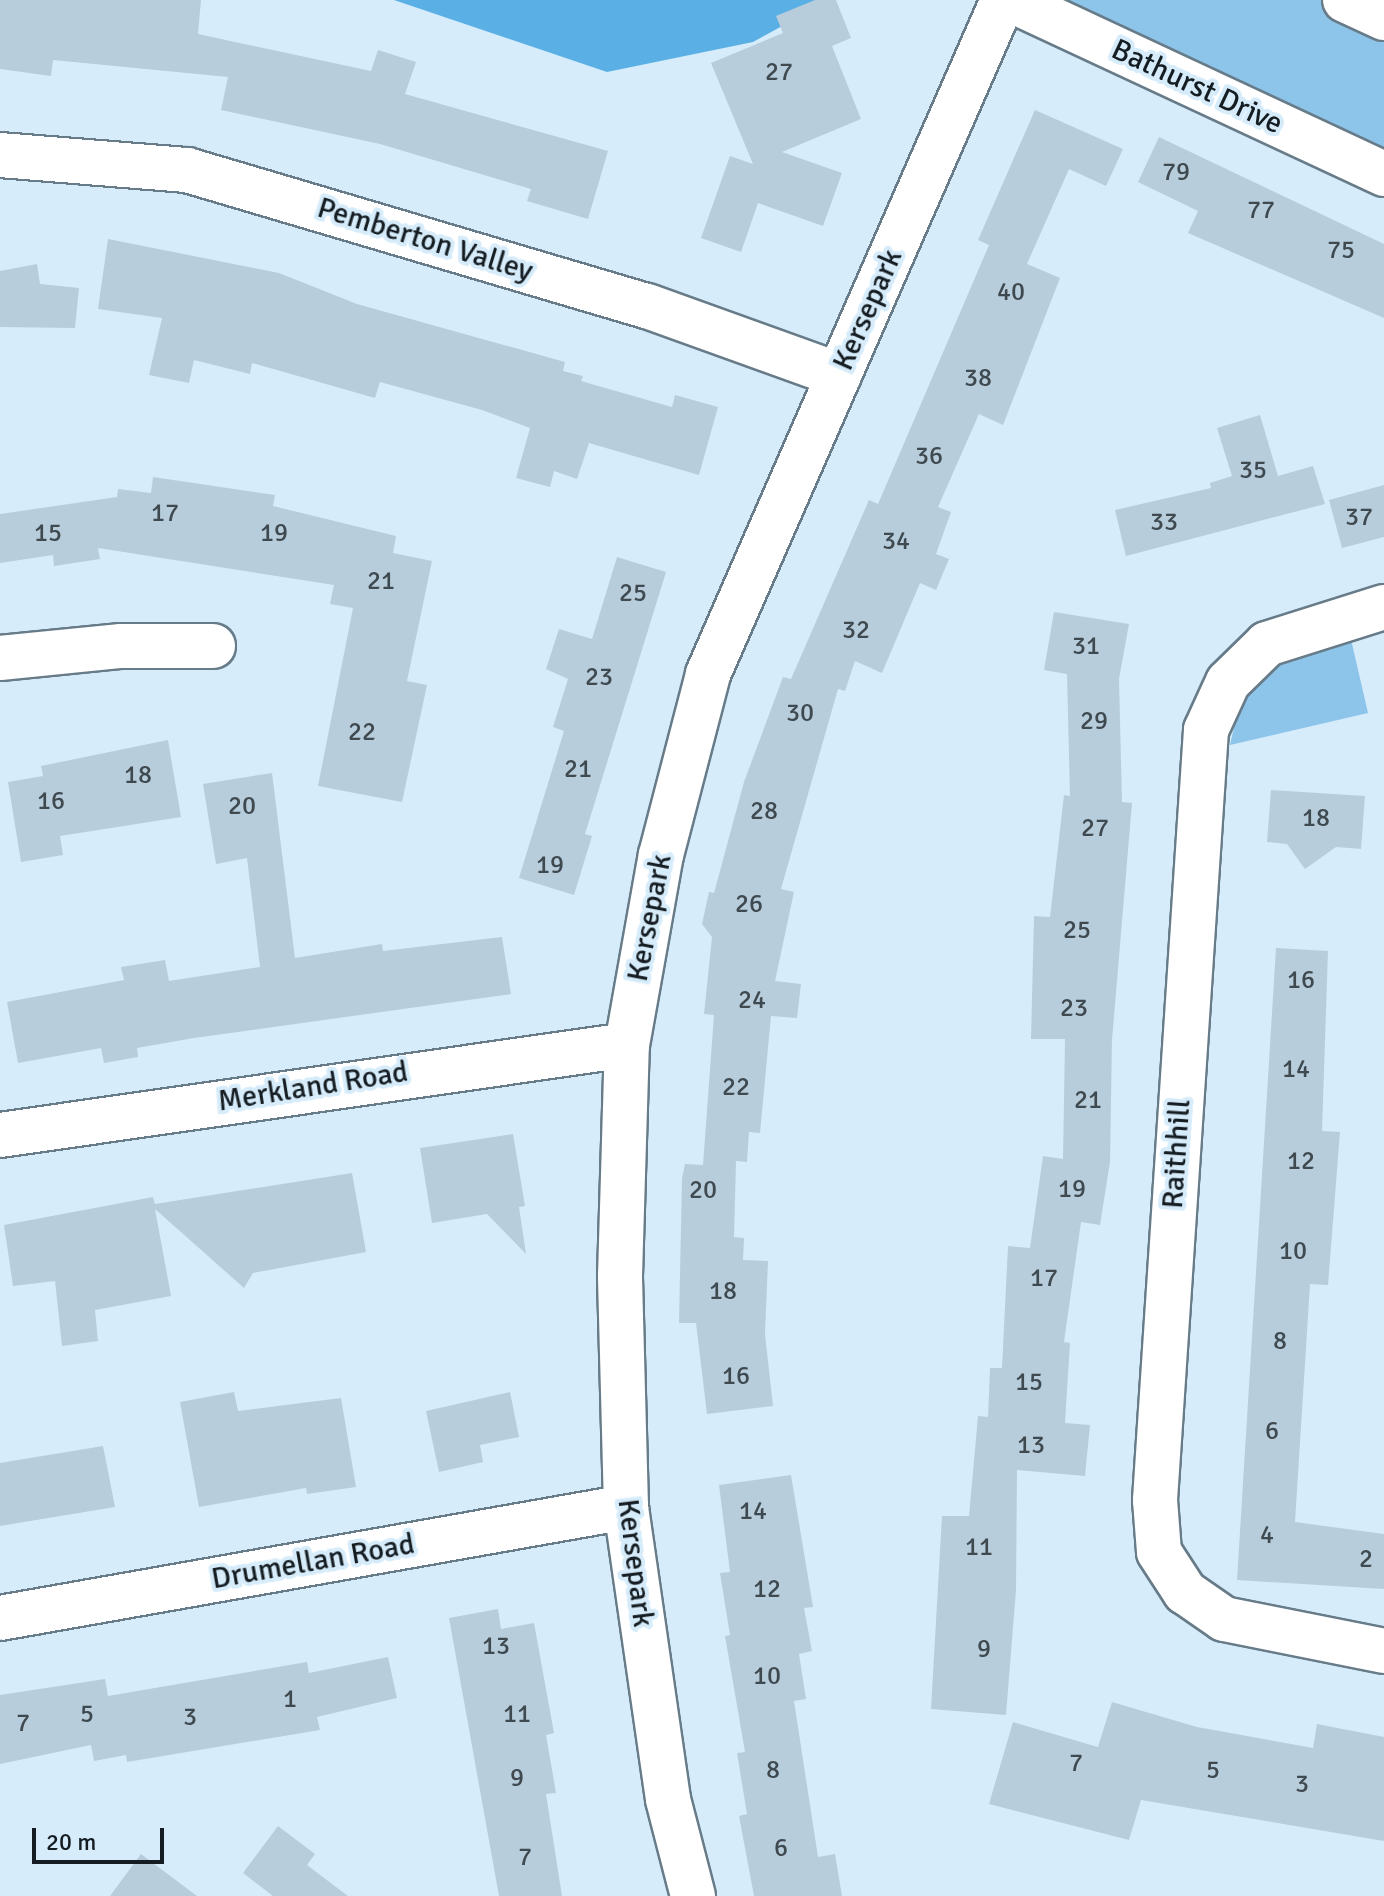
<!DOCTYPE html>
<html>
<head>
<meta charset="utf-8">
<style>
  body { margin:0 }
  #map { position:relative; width:1384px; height:1896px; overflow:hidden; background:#d6ecfb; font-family:Signika,sans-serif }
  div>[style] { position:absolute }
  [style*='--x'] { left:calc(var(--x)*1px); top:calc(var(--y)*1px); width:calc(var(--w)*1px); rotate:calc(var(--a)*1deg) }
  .green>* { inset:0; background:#8dc5ea }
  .forest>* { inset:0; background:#5ab0e4 }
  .building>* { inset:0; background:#b8cddc }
  .roads { filter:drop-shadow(2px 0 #677b88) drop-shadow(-2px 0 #677b88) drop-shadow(0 2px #677b88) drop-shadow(0 -2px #677b88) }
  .street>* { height:44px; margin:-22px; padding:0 22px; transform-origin:22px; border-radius:22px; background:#fff }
  .primary>* { height:44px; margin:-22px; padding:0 22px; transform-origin:22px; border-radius:22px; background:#fff }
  span { translate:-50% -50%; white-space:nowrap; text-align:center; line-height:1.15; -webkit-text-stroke:8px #d6ecfb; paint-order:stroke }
  .number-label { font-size:26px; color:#3e4950 }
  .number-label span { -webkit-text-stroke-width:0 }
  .street-label { font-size:30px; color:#151d22 }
  .scale { position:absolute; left:32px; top:1828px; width:132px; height:36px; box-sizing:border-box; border:4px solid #151d22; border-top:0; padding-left:10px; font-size:24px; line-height:28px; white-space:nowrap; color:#151d22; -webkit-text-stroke:6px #d6ecfb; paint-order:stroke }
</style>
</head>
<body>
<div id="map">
  <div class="green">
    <div style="clip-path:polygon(1011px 0,1345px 0,1384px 18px,1384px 174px)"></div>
    <div style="clip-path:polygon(1350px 635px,1368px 713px,1230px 745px,1237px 714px,1258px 679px,1315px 644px)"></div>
  </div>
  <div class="forest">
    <div style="clip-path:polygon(394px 0,830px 0,753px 42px,607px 72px)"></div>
  </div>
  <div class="building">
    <div style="clip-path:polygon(0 0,201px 0,198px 34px,371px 71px,378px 50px,416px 62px,405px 94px,608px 151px,588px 219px,527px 201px,531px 189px,380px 144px,221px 110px,228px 77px,53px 60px,51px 76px,0 69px)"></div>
    <div style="clip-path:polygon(815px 0,836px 0,851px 38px,832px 46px,861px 119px,782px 152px,842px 173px,823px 226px,758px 203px,741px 252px,701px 238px,730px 156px,753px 164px,711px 63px,783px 33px,776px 16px)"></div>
    <div style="clip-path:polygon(1035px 110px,1123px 149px,1106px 186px,1069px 169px,1027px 264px,1060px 278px,1003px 425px,979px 414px,938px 507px,951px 512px,936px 554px,949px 559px,936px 590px,920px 583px,882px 673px,855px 661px,845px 691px,838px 689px,781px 889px,794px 892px,775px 981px,801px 984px,797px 1018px,771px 1016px,760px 1133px,749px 1132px,747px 1162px,736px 1161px,734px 1237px,744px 1238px,743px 1260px,768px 1261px,765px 1334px,773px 1406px,707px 1414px,696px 1323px,679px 1323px,682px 1178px,685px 1164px,703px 1165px,714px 1015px,704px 1014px,712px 937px,702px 924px,709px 892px,714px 893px,744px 782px,783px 677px,791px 679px,869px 500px,878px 504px,989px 245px,978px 240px)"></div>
    <div style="clip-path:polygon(1159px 137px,1384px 244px,1384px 318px,1188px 233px,1198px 211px,1138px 182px)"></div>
    <div style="clip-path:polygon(108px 239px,279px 273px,357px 304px,565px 362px,563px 371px,583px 376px,581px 381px,672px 407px,675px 395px,718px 407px,699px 475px,589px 443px,577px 479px,554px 471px,550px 487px,516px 478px,530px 428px,482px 410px,380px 382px,375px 398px,252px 363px,250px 374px,194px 360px,189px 383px,149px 375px,162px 318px,98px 309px)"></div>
    <div style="clip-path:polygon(37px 264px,40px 284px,79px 288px,75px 328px,0 327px,0 271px)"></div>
    <div style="clip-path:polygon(1260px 415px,1278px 476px,1313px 466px,1325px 504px,1126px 556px,1115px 510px,1211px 488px,1210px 483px,1232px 476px,1217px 428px)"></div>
    <div style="clip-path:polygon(153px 477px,275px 495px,273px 506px,396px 536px,393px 553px,432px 561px,407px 681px,427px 685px,402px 802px,318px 786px,353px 608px,330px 604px,334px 585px,98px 548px,100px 559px,54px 566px,53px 555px,0 563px,0 514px,117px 497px,118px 489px,151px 493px)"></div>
    <div style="clip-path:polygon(1384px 485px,1384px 537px,1342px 548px,1329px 500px)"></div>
    <div style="clip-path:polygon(617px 557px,666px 572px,585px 834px,592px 836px,574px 895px,519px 878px,564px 731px,553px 727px,568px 679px,546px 669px,559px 629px,592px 639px)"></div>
    <div style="clip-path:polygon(1054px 612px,1129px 624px,1119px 679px,1122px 802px,1132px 803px,1112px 1040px,1110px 1162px,1100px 1225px,1081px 1222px,1064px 1342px,1070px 1343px,1065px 1423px,1090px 1425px,1085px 1476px,1017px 1470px,1016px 1590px,1006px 1715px,931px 1709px,942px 1516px,969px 1516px,978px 1416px,988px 1417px,990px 1368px,1002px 1368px,1008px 1246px,1030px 1248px,1043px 1156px,1063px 1159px,1065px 1039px,1031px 1039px,1034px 916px,1050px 917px,1064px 795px,1070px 796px,1067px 674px,1044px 670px)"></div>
    <div style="clip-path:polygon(168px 740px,181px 817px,60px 836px,63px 855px,21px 862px,8px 782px,43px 776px,41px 766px)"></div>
    <div style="clip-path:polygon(272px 773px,295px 958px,382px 944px,383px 951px,502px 937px,511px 994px,194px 1038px,137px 1048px,138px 1057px,104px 1063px,101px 1048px,18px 1063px,7px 1002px,124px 980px,121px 967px,165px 960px,169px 981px,260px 967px,247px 858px,216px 864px,203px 784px)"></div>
    <div style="clip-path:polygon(1271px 790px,1365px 796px,1361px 849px,1336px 847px,1305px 869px,1287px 844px,1267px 842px)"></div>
    <div style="clip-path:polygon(1276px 948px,1328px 951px,1322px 1131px,1340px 1132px,1328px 1285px,1310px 1284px,1295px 1522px,1384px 1534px,1384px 1589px,1237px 1580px)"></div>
    <div style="clip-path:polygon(513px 1134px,525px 1206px,519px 1207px,526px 1254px,487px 1214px,432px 1223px,420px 1148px)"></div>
    <div style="clip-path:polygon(352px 1173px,366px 1252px,253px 1273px,244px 1288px,155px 1209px,171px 1296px,95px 1310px,98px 1341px,62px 1346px,55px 1281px,13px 1286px,4px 1225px,153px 1197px,155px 1204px)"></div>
    <div style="clip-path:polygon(234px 1392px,238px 1411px,341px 1398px,356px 1487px,307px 1494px,306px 1488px,199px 1507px,180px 1402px)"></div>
    <div style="clip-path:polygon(510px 1392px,519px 1437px,480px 1445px,483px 1462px,439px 1472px,426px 1411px)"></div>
    <div style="clip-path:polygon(103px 1446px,115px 1507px,0 1526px,0 1463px)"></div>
    <div style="clip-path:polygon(791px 1475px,813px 1607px,804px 1608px,812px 1651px,799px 1654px,806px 1699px,794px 1701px,818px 1857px,835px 1854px,842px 1896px,754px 1896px,739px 1816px,747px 1814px,737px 1753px,745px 1752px,725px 1636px,730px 1635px,720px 1573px,730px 1572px,719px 1485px)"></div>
    <div style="clip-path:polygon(498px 1609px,501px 1629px,534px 1623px,554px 1733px,546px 1735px,556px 1793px,546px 1794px,562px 1896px,499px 1896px,449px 1618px)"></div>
    <div style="clip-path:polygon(388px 1657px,397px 1698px,317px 1717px,320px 1730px,127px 1762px,126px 1755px,94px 1761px,91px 1745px,0 1764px,0 1695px,105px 1679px,108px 1696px,307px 1662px,309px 1673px)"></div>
    <div style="clip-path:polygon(1112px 1702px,1197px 1727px,1313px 1748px,1317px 1724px,1384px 1737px,1384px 1841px,1141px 1800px,1129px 1840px,989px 1804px,1013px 1722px,1098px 1747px)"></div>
    <div style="clip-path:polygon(278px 1826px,315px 1854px,307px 1865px,348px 1896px,273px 1896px,243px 1873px)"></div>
    <div style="clip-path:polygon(141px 1854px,197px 1896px,110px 1896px)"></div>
  </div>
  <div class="roads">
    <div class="street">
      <div style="--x:1011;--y:0;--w:412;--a:25"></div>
      <div style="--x:0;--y:155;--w:188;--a:4.6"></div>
      <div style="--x:187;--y:170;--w:480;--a:16.5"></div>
      <div style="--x:647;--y:306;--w:204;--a:19.8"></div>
      <div style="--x:1384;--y:607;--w:123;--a:162.5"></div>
      <div style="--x:1267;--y:644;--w:54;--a:135.7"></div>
      <div style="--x:1228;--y:682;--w:53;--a:114.6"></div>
      <div style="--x:1206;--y:730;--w:772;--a:93.79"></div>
      <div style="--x:1155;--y:1500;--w:52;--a:85.6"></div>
      <div style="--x:1159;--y:1552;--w:48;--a:57"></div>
      <div style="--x:1185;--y:1592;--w:47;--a:34.7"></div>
      <div style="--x:1224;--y:1619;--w:163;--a:11.3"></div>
      <div style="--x:0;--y:658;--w:122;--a:-5.7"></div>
      <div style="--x:121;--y:646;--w:92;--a:0"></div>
      <div style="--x:0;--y:1135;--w:633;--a:-8.17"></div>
      <div style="--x:0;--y:1618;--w:636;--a:-10.05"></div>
      <div style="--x:693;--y:1896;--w:100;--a:-104.5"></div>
      <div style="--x:668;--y:1799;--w:295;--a:-98.2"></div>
      <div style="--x:626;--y:1507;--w:231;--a:-91.5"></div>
      <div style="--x:620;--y:1276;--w:231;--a:-88.3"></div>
      <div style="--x:627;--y:1045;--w:193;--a:-79.9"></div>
      <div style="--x:661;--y:855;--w:187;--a:-75.4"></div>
      <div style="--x:708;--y:674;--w:736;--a:-66.36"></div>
    </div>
    <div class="primary">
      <div style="--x:1345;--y:0;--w:43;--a:24.8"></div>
    </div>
  </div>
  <div class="number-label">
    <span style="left:779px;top:73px">27</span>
    <span style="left:1176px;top:173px">79</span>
    <span style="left:1261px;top:211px">77</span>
    <span style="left:1341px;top:251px">75</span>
    <span style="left:1011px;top:293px">40</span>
    <span style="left:978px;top:379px">38</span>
    <span style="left:929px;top:457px">36</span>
    <span style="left:1253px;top:471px">35</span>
    <span style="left:165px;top:514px">17</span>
    <span style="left:1359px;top:518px">37</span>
    <span style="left:1164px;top:523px">33</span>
    <span style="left:48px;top:534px">15</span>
    <span style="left:274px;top:534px">19</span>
    <span style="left:896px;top:542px">34</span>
    <span style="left:381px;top:582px">21</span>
    <span style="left:633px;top:594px">25</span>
    <span style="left:856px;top:631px">32</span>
    <span style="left:1086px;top:647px">31</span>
    <span style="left:599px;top:678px">23</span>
    <span style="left:800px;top:714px">30</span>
    <span style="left:1094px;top:722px">29</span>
    <span style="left:362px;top:733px">22</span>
    <span style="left:578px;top:770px">21</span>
    <span style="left:138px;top:776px">18</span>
    <span style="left:51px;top:802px">16</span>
    <span style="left:242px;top:807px">20</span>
    <span style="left:764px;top:812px">28</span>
    <span style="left:1316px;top:819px">18</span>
    <span style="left:1095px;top:829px">27</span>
    <span style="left:550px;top:866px">19</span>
    <span style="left:749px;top:905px">26</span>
    <span style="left:1077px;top:931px">25</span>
    <span style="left:1301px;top:981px">16</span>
    <span style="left:752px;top:1001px">24</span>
    <span style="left:1074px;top:1009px">23</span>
    <span style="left:1296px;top:1070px">14</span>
    <span style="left:736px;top:1088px">22</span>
    <span style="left:1088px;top:1101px">21</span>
    <span style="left:1301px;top:1162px">12</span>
    <span style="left:1072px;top:1190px">19</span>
    <span style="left:703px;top:1191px">20</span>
    <span style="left:1293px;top:1252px">10</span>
    <span style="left:1044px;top:1279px">17</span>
    <span style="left:723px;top:1292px">18</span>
    <span style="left:1280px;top:1342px">8</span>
    <span style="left:736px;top:1377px">16</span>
    <span style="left:1029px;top:1383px">15</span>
    <span style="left:1272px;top:1432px">6</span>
    <span style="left:1031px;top:1446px">13</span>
    <span style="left:753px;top:1512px">14</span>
    <span style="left:1267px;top:1536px">4</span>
    <span style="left:979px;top:1548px">11</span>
    <span style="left:1366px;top:1560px">2</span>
    <span style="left:767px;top:1590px">12</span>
    <span style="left:496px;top:1647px">13</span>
    <span style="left:984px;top:1650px">9</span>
    <span style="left:767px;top:1677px">10</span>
    <span style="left:290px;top:1700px">1</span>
    <span style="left:87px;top:1715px">5</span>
    <span style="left:517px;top:1715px">11</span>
    <span style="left:190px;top:1718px">3</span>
    <span style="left:23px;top:1724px">7</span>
    <span style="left:1076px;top:1764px">7</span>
    <span style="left:773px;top:1771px">8</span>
    <span style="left:1213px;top:1771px">5</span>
    <span style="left:517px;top:1779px">9</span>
    <span style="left:1302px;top:1785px">3</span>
    <span style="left:781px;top:1849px">6</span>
    <span style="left:525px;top:1858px">7</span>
  </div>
  <div class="street-label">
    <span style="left:1197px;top:87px;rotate:25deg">Bathurst Drive</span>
    <span style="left:425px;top:240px;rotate:17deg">Pemberton Valley</span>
    <span style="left:868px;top:310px;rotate:-66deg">Kersepark</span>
    <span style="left:650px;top:918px;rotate:-79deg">Kersepark</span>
    <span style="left:313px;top:1087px;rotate:-9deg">Merkland Road</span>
    <span style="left:1177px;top:1154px;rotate:-86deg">Raithhill</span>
    <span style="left:313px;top:1562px;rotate:-10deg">Drumellan Road</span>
    <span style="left:635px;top:1563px;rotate:83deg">Kersepark</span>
  </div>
  <div class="scale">20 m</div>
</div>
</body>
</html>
